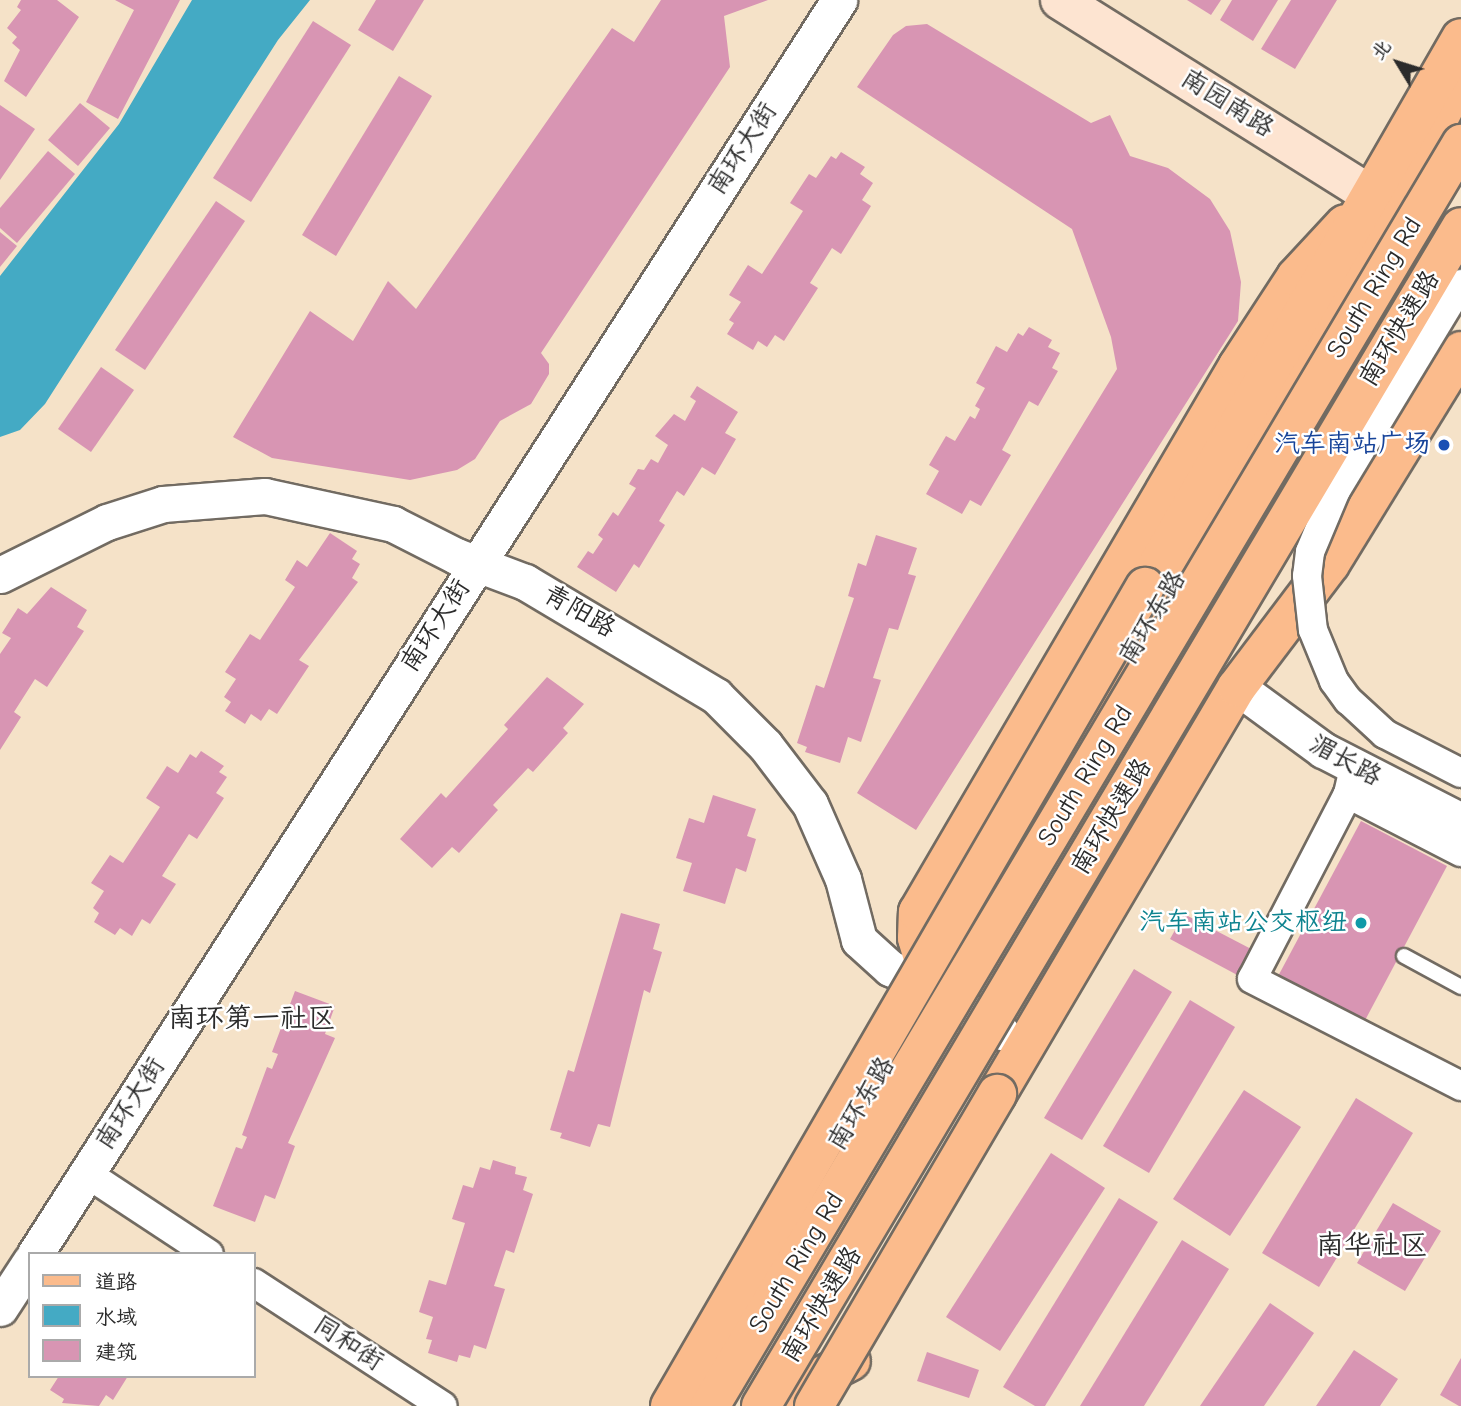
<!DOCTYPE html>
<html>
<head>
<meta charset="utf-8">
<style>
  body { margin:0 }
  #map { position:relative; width:1461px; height:1406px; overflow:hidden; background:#f5e2c8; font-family:"Comic Neue","LXGW WenKai TC",sans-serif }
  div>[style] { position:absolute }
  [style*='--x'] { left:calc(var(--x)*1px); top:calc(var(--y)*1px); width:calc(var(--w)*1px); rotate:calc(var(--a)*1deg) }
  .water>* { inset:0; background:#44aac4 }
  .building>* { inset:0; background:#d895b3 }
  .roads { filter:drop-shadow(2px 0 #726b62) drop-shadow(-2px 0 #726b62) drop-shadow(0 2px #726b62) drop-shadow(0 -2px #726b62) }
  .service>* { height:14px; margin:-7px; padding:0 7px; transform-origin:7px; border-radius:7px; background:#fff }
  .minor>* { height:28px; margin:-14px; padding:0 14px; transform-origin:14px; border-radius:14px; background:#fff }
  .tertiary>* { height:35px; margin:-17.5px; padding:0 17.5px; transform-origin:17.5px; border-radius:17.5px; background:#fff }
  .secondary>* { height:38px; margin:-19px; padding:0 19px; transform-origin:19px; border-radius:19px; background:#fde4d1 }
  .primary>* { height:38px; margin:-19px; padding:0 19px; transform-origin:19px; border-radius:19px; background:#fbbb8c }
  .trunk>* { height:38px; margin:-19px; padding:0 19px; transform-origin:19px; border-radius:19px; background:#fbbb8c }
  .bridges { filter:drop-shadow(2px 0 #726b62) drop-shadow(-2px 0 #726b62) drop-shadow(0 2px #726b62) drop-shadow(0 -2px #726b62) }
  .minor-bridge>* { height:28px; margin:-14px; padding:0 14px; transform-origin:14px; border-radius:14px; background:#fff }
  .trunk-bridge>* { height:38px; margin:-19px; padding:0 19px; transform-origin:19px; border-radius:19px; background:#fbbb8c }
  .dots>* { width:19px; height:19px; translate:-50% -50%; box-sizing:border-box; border:4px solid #fff; border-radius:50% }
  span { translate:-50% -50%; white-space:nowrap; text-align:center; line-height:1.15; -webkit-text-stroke:5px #fff; paint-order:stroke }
  .street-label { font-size:26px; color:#2b2b2b }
  .transit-label { font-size:26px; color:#164399 }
  .right { translate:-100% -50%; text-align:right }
  .culture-label { font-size:26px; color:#0d838f }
  .neighbourhood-label { font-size:28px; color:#2b2b2b }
  .legend { position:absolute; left:28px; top:1252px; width:228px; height:126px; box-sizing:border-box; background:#fff; border:2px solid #aaa; margin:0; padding:9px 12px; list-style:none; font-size:21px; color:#2b2b2b }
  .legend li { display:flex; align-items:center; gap:14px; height:35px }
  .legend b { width:35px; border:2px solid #aaa }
  .north { position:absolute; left:1363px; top:28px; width:70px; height:70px; -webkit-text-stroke:5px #fff; paint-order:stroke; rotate:308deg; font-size:19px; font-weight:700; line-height:28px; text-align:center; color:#2b2b2b }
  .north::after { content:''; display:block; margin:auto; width:24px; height:32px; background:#2b2b2b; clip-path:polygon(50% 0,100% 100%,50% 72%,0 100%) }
</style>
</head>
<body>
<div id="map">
  <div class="water">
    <div style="clip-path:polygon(192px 0,310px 0,278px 40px,45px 404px,20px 430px,0 437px,0 276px,119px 124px)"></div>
  </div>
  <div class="building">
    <div style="clip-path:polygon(21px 0,57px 0,79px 17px,26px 97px,4px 81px,20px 50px,12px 43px,17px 37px,7px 28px,21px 10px,17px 7px)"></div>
    <div style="clip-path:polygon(115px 0,180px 0,118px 119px,86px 102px,134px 10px)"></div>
    <div style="clip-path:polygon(376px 0,424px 0,393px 51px,358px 30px)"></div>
    <div style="clip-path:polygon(661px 0,768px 0,724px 16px,730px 67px,541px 353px,549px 364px,549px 374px,531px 404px,500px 421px,475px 459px,457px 470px,410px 480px,272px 458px,233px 437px,310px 311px,353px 341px,388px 281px,416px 309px,612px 28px,634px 42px)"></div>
    <div style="clip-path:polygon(1187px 0,1221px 0,1211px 15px)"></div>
    <div style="clip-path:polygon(1232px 0,1278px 0,1253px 41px,1220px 20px)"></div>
    <div style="clip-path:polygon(1291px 0,1337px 0,1295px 69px,1261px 49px)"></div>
    <div style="clip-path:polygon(313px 21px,351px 45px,251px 202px,213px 178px)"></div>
    <div style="clip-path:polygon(927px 24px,1091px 123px,1110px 115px,1130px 156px,1168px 168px,1210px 199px,1230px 231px,1241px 282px,1238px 321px,916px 830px,857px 793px,1117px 369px,1111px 337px,1072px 229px,857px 87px,893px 35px,906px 26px)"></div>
    <div style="clip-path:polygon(399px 76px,432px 96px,336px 256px,302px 235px)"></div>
    <div style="clip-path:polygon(80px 103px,110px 128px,78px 166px,48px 140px)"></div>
    <div style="clip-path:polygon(0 105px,35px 129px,0 180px)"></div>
    <div style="clip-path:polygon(48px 151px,75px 174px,17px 243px,0 228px,0 208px)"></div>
    <div style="clip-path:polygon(841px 152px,865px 167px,860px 174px,873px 183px,862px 200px,871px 206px,841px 254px,832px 248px,810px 283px,818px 288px,784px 341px,775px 335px,767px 347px,758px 341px,753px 350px,727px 334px,734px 323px,729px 320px,741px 302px,729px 295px,748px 265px,762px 274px,803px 211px,790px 203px,809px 174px,816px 178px,831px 156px,836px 159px)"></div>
    <div style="clip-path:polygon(216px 201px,245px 221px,145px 370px,115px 350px)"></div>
    <div style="clip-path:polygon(0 232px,17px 246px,0 267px)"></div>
    <div style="clip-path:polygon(1029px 327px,1052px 340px,1048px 347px,1060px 353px,1052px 368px,1058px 371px,1038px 406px,1029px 401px,1002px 450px,1011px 455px,981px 506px,970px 500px,962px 514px,926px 494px,939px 471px,929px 465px,946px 436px,955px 441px,970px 416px,975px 419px,980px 409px,975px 406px,985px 388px,976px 383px,996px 346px,1007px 352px,1018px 333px,1023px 336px)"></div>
    <div style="clip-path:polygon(101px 367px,134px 390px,91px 452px,58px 429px)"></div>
    <div style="clip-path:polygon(697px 386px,738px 412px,725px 433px,736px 439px,715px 475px,702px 467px,684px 496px,677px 491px,659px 521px,665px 525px,639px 568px,634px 564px,616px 592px,577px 567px,588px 551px,593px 554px,603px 539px,598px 535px,613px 512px,618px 516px,636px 488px,629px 484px,638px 469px,644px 470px,651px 459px,658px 463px,668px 445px,655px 436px,674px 414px,685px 421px,696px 401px,690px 397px)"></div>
    <div style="clip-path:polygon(330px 533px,357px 551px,352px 559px,360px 564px,352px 578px,358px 582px,299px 660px,309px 666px,277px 714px,269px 709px,261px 721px,251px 714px,245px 724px,225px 711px,231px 702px,224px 697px,236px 679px,225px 672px,250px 634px,260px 640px,295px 587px,285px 580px,297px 560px,307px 567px)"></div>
    <div style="clip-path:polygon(876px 535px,917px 548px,908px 574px,916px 576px,898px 630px,889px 628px,873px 678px,881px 680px,861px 742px,848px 737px,840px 763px,805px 752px,807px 747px,797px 743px,816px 685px,824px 688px,854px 598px,848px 596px,858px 563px,866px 566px)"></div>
    <div style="clip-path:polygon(51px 587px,87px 610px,77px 627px,84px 631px,47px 687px,35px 679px,14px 712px,21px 717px,0 750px,0 654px,11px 638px,2px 633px,18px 608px,27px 614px)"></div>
    <div style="clip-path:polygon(547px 677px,584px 704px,563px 728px,568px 733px,533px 772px,528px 768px,493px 805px,498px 810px,459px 853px,452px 847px,432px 868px,400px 839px,441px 793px,446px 798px,508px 729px,504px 725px)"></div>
    <div style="clip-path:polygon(201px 751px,224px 766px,219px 772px,227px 777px,216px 793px,224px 798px,197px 839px,189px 834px,162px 876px,176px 884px,150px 924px,142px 919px,132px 936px,120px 928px,115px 935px,94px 922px,99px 913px,93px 908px,104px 891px,91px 883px,110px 855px,123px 863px,160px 807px,146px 798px,167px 766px,178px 773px,190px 754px,196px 758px)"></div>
    <div style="clip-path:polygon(713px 795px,756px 809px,747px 836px,756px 839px,746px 872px,736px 868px,725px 904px,683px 891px,692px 863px,676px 858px,689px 818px,704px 823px)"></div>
    <div style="clip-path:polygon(1361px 821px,1447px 866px,1362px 1026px,1276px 980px)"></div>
    <div style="clip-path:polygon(621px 913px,660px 924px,653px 949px,662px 952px,650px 993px,644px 990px,610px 1127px,598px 1124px,590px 1147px,560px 1138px,562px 1133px,550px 1130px,568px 1070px,574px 1072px)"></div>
    <div style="clip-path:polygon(1184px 914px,1255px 951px,1241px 977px,1170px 939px)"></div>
    <div style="clip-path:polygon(1134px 969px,1172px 992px,1082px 1140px,1044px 1118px)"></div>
    <div style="clip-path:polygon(295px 991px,335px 1006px,325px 1034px,335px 1038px,288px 1143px,295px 1146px,275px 1199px,265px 1195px,255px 1222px,213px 1206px,236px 1147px,242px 1149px,247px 1137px,242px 1135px,267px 1067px,272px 1069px,278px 1054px,272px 1052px)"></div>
    <div style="clip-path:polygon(1190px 1000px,1235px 1027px,1149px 1173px,1103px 1146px)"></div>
    <div style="clip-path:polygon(1244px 1090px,1301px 1127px,1230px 1236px,1173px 1199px)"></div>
    <div style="clip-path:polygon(1356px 1098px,1413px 1133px,1319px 1287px,1262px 1253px)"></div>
    <div style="clip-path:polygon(1051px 1153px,1105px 1188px,1000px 1351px,946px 1317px)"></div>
    <div style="clip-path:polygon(493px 1160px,516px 1167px,515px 1174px,527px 1177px,523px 1190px,533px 1194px,514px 1253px,506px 1250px,494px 1286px,505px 1289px,486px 1349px,474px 1345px,470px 1358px,459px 1355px,457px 1362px,428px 1353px,432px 1340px,426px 1339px,433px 1317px,419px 1312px,429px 1280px,446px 1285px,465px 1223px,452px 1219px,463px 1185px,473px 1188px,480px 1167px,490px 1170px)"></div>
    <div style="clip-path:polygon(1119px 1198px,1158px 1222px,1045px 1406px,1035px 1406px,1003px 1387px)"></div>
    <div style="clip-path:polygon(1393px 1203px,1441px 1231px,1405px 1291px,1357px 1263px)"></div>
    <div style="clip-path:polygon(1182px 1240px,1229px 1269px,1144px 1406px,1080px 1406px)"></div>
    <div style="clip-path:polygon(1270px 1303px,1314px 1333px,1264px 1406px,1200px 1406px)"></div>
    <div style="clip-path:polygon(1354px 1350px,1398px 1379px,1380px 1406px,1316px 1406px)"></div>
    <div style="clip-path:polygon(927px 1352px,979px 1370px,969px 1398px,917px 1381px)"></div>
    <div style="clip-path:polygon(1461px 1358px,1461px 1406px,1459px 1406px,1440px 1395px)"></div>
    <div style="clip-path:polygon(59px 1376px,128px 1376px,113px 1400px,106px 1395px,99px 1406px,62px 1403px,64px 1399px,50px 1390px)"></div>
  </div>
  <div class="roads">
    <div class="service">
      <div style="--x:1404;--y:956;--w:65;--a:28.5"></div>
    </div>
    <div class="minor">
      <div style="--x:1354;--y:768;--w:27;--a:103"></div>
      <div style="--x:1348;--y:794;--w:208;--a:117.4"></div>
      <div style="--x:1252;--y:979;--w:235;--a:27.1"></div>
      <div style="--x:1348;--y:794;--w:127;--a:27.2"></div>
      <div style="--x:86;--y:1173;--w:147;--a:33.4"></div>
      <div style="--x:254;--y:1283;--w:225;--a:33.1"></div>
    </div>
    <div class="tertiary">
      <div style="--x:0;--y:575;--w:119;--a:-26.4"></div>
      <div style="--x:107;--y:522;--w:59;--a:-17.8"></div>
      <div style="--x:163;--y:504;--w:102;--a:-4.5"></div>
      <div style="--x:265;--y:496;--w:131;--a:12.3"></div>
      <div style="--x:393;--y:524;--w:71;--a:26.9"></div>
      <div style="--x:456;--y:556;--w:74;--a:20.6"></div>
      <div style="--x:525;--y:582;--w:222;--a:30.8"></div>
      <div style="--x:716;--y:696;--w:69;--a:45"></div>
      <div style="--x:765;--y:745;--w:74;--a:52.7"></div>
      <div style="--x:810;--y:804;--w:82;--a:66.3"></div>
      <div style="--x:843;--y:879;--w:63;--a:75.3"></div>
      <div style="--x:859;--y:940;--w:42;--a:42.1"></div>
      <div style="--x:890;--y:968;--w:47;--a:25.5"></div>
      <div style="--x:932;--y:988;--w:82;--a:32.5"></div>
      <div style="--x:1237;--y:687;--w:107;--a:36.2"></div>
      <div style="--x:1323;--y:750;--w:155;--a:27.2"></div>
      <div style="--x:35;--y:1254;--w:1490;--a:-57.33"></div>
      <div style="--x:0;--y:1308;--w:55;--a:-56.9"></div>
    </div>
    <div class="secondary">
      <div style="--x:1060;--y:0;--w:474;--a:32.1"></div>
    </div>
    <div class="primary">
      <div style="--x:988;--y:895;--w:586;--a:-59.19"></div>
      <div style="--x:1288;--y:392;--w:234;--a:-60.3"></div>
      <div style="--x:1404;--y:189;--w:128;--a:-63.6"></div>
      <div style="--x:932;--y:988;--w:52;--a:-106.7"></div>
      <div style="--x:917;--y:938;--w:26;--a:-88"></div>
      <div style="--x:918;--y:912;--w:633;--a:-59.63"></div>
      <div style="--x:1238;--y:366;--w:106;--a:-56.9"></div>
      <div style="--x:1296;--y:277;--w:72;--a:-47.2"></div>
      <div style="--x:785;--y:1395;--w:74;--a:-27.3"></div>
    </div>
    <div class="trunk">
      <div style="--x:1145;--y:587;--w:633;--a:-60.08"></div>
      <div style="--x:997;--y:1094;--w:472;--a:-59.5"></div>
      <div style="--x:1237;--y:687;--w:154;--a:-52.9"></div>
      <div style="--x:1330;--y:564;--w:250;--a:-58.4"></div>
    </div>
  </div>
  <div class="bridges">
    <div class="minor-bridge">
      <div style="--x:1461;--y:284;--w:241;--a:121.2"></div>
      <div style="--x:1336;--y:490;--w:67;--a:112.8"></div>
      <div style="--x:1310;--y:552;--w:24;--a:97"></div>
      <div style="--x:1307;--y:576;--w:54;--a:83.7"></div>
      <div style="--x:1313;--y:630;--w:55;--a:67.6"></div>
      <div style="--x:1334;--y:681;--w:24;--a:54"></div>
      <div style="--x:1348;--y:700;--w:50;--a:42.6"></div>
      <div style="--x:1385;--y:734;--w:85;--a:27.2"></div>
    </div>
    <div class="trunk-bridge">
      <div style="--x:670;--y:1406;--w:947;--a:-59.89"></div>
      <div style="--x:710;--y:1406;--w:1469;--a:-59.24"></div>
      <div style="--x:761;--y:1406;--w:1371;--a:-59.3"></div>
      <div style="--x:814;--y:1406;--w:362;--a:-59.6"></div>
    </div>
  </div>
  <div class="dots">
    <div style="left:1444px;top:445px;background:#1a4fb4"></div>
    <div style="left:1361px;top:923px;background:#0f9aa8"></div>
  </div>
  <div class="street-label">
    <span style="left:1227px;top:104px;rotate:32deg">南园南路</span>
    <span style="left:743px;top:149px;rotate:-57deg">南环大街</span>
    <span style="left:1375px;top:288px;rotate:-59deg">South Ring Rd</span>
    <span style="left:1400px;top:329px;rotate:-59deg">南环快速路</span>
    <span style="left:579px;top:612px;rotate:30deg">青阳路</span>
    <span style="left:1153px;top:618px;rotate:-59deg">南环东路</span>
    <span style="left:436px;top:626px;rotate:-57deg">南环大街</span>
    <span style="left:1345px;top:761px;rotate:29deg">湄长路</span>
    <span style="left:1086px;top:776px;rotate:-59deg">South Ring Rd</span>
    <span style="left:1112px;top:817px;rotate:-59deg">南环快速路</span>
    <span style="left:131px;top:1104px;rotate:-57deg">南环大街</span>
    <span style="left:862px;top:1104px;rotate:-59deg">南环东路</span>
    <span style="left:797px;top:1263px;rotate:-59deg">South Ring Rd</span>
    <span style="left:822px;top:1305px;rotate:-59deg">南环快速路</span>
    <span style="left:348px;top:1344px;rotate:33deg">同和街</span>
  </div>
  <div class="transit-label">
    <span class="right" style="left:1430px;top:445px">汽车南站广场</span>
  </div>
  <div class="culture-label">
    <span class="right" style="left:1347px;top:923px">汽车南站公交枢纽</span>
  </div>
  <div class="neighbourhood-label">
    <span style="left:252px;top:1018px">南环第一社区</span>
    <span style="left:1372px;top:1245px">南华社区</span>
  </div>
  <ul class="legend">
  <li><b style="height:9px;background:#fbbb8c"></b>道路</li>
  <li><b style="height:19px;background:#44aac4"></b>水域</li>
  <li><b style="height:19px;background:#d895b3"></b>建筑</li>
  </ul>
  <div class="north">北</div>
</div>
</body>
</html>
